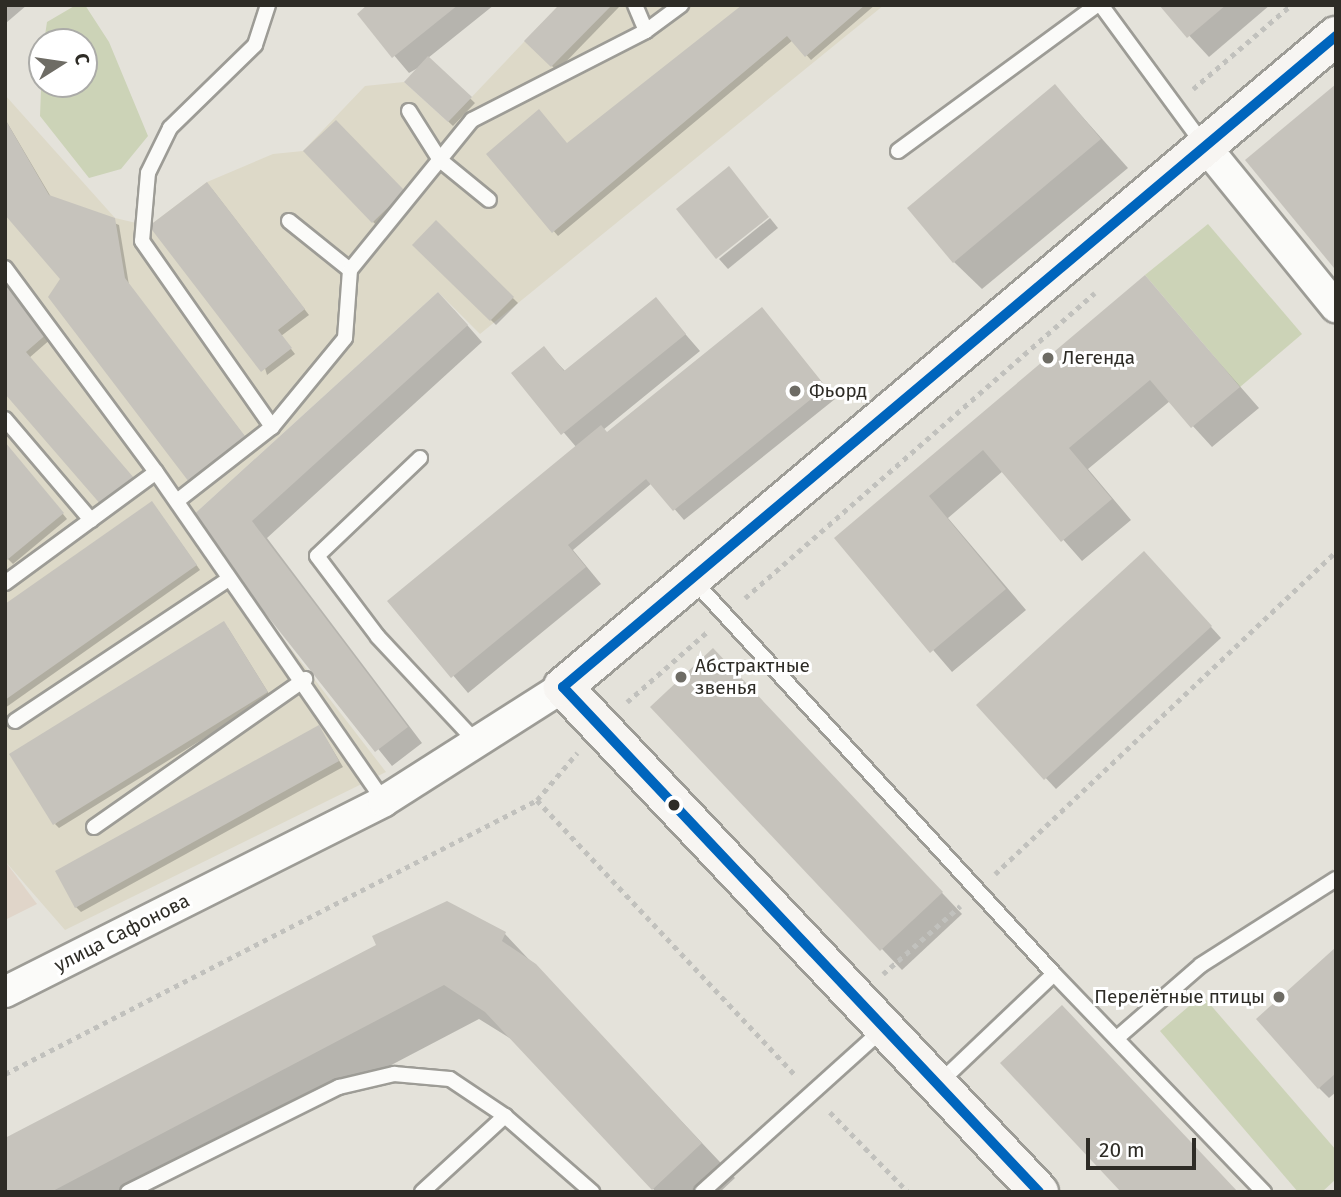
<!DOCTYPE html>
<html>
<head>
<meta charset="utf-8">
<style>
  body { margin:0 }
  #map { position:relative; width:1341px; height:1197px; overflow:hidden; background:#e4e2da; font-family:"Fira Sans",sans-serif }
  div>[style] { position:absolute }
  [style*='--x'] { left:calc(var(--x)*1px); top:calc(var(--y)*1px); width:calc(var(--w)*1px); rotate:calc(var(--a)*1deg) }
  .built>* { inset:0; background:#ddd9c8 }
  .education>* { inset:0; background:#e0d5c9 }
  .green>* { inset:0; background:#ccd3b7 }
  .shadow>* { inset:0; background:#0003 }
  .building>* { inset:0; background:#c6c3bc }
  .path>* { height:4.5px; margin-top:-2.25px; transform-origin:0; background:repeating-linear-gradient(90deg,#c1c1bd 0 5px,transparent 0 10px) }
  .roads { filter:drop-shadow(2px 0 #9d9c96) drop-shadow(-2px 0 #9d9c96) drop-shadow(0 2px #9d9c96) drop-shadow(0 -2px #9d9c96) }
  .lane>* { height:14px; margin:-7px; padding:0 7px; transform-origin:7px; border-radius:7px; background:#fbfbf9 }
  .street>* { height:30px; margin:-15px; padding:0 15px; transform-origin:15px; border-radius:15px; background:#fbfbf9 }
  .secondary>* { height:38px; margin:-19px; padding:0 19px; transform-origin:19px; border-radius:19px; background:#f7f5f2 }
  .bus-1>* { height:10px; margin:-5px; padding:0 5px; transform-origin:5px; border-radius:5px; background:#0065bd }
  .dots>* { width:19px; height:19px; translate:-50% -50%; box-sizing:border-box; border:4px solid #fff; border-radius:50% }
  span { translate:-50% -50%; white-space:nowrap; text-align:center; line-height:1.15; -webkit-text-stroke:6px #fff; paint-order:stroke }
  .poi-label { font-size:19px; color:#2e2c26 }
  .left { translate:0 -50%; text-align:left }
  .right { translate:-100% -50%; text-align:right }
  .street-label { font-size:19px; color:#2e2c26 }
  .frame { position:absolute; inset:0; border:7px solid #2e2c26; pointer-events:none }
  .north { position:absolute; left:28px; top:28px; width:70px; height:70px; box-sizing:border-box; background:#fff; border:2px solid #ababa8; border-radius:50%; rotate:78deg; font-size:19px; font-weight:700; line-height:28px; text-align:center; color:#2e2c26 }
  .north::after { content:''; display:block; margin:auto; width:24px; height:32px; background:#6e6c65; clip-path:polygon(50% 0,100% 100%,50% 72%,0 100%) }
  .scale { position:absolute; left:1086px; top:1138px; width:110px; height:32px; box-sizing:border-box; border:4px solid #2e2c26; border-top:0; padding-left:9px; font-size:21px; line-height:24px; white-space:nowrap; color:#2e2c26; -webkit-text-stroke:5px #fff; paint-order:stroke }
</style>
</head>
<body>
<div id="map">
  <div class="built">
    <div style="clip-path:polygon(559px 5px,884px 5px,480px 334px,438px 292px,190px 518px,386px 772px,65px 930px,5px 861px,5px 95px,115px 218px,149px 226px,207px 182px,273px 154px,303px 151px,365px 86px,404px 82px,448px 122px)"></div>
  </div>
  <div class="education">
    <div style="clip-path:polygon(5px 861px,37px 904px,5px 920px)"></div>
  </div>
  <div class="green">
    <div style="clip-path:polygon(76px 5px,85px 5px,109px 42px,148px 136px,121px 169px,89px 178px,40px 116px,42px 64px,42px 84px,84px 84px,84px 42px,44px 42px,47px 22px)"></div>
    <div style="clip-path:polygon(1208px 224px,1302px 334px,1240px 387px,1145px 275px)"></div>
    <div style="clip-path:polygon(1202px 995px,1336px 1150px,1336px 1179px,1322px 1192px,1298px 1192px,1160px 1031px)"></div>
  </div>
  <div class="shadow">
    <div style="clip-path:polygon(5px 5px,27px 5px,6px 23px)"></div>
    <div style="clip-path:polygon(370px 5px,494px 5px,428px 58px,475px 103px,453px 126px,407px 82px,423px 65px,409px 73px,359px 14px)"></div>
    <div style="clip-path:polygon(561px 5px,621px 5px,557px 71px,527px 41px)"></div>
    <div style="clip-path:polygon(744px 5px,875px 5px,811px 60px,793px 40px,558px 236px,488px 154px,568px 145px)"></div>
    <div style="clip-path:polygon(1161px 5px,1270px 5px,1209px 57px)"></div>
    <div style="clip-path:polygon(1055px 86px,1128px 168px,982px 289px,954px 262px)"></div>
    <div style="clip-path:polygon(5px 119px,51px 197px,119px 225px,129px 285px,252px 446px,195px 486px,50px 297px,62px 279px,5px 212px)"></div>
    <div style="clip-path:polygon(336px 122px,408px 197px,378px 227px,305px 151px)"></div>
    <div style="clip-path:polygon(212px 189px,309px 315px,281px 336px,295px 354px,267px 375px)"></div>
    <div style="clip-path:polygon(770px 218px,778px 228px,728px 269px,719px 259px)"></div>
    <div style="clip-path:polygon(436px 223px,518px 303px,496px 325px,415px 245px)"></div>
    <div style="clip-path:polygon(1145px 278px,1259px 408px,1212px 447px,1170px 401px,1088px 469px,1131px 520px,1082px 561px,1003px 471px,948px 518px,1026px 610px,952px 672px,837px 538px)"></div>
    <div style="clip-path:polygon(5px 283px,52px 338px,29px 358px,138px 484px,108px 510px,5px 392px)"></div>
    <div style="clip-path:polygon(655px 299px,700px 351px,603px 430px,607px 434px,762px 309px,835px 399px,684px 520px,652px 483px,573px 550px,601px 584px,468px 693px,390px 601px,577px 448px,514px 374px,544px 349px,566px 372px)"></div>
    <div style="clip-path:polygon(454px 310px,482px 342px,267px 538px,422px 743px,392px 766px,192px 518px)"></div>
    <div style="clip-path:polygon(5px 443px,67px 519px,13px 564px,5px 556px)"></div>
    <div style="clip-path:polygon(156px 508px,200px 570px,5px 708px,5px 606px)"></div>
    <div style="clip-path:polygon(1154px 564px,1221px 638px,1056px 789px,978px 705px)"></div>
    <div style="clip-path:polygon(228px 628px,271px 697px,59px 828px,55px 824px)"></div>
    <div style="clip-path:polygon(733px 671px,962px 914px,902px 970px,652px 707px)"></div>
    <div style="clip-path:polygon(319px 727px,343px 767px,81px 912px,76px 907px)"></div>
    <div style="clip-path:polygon(447px 903px,505px 934px,735px 1178px,720px 1192px,656px 1192px,516px 1042px,479px 1019px,149px 1192px,5px 1192px)"></div>
    <div style="clip-path:polygon(1336px 950px,1336px 1092px,1329px 1098px,1319px 1088px)"></div>
  </div>
  <div class="building">
    <div style="clip-path:polygon(367px 5px,458px 5px,392px 58px,357px 14px)"></div>
    <div style="clip-path:polygon(559px 5px,612px 5px,551px 67px,524px 41px)"></div>
    <div style="clip-path:polygon(742px 5px,865px 5px,805px 57px,787px 36px,552px 233px,486px 154px,539px 109px,567px 143px)"></div>
    <div style="clip-path:polygon(1159px 5px,1226px 5px,1187px 38px)"></div>
    <div style="clip-path:polygon(428px 56px,472px 97px,448px 122px,404px 82px)"></div>
    <div style="clip-path:polygon(1055px 84px,1101px 139px,953px 263px,907px 208px)"></div>
    <div style="clip-path:polygon(1336px 84px,1336px 267px,1334px 268px,1245px 160px)"></div>
    <div style="clip-path:polygon(5px 119px,49px 195px,115px 218px,125px 278px,248px 440px,189px 482px,48px 297px,60px 279px,5px 215px)"></div>
    <div style="clip-path:polygon(336px 120px,405px 191px,372px 223px,303px 151px)"></div>
    <div style="clip-path:polygon(729px 166px,769px 217px,716px 259px,676px 209px)"></div>
    <div style="clip-path:polygon(207px 182px,305px 309px,278px 330px,292px 348px,261px 372px,149px 226px)"></div>
    <div style="clip-path:polygon(436px 220px,514px 297px,490px 321px,412px 245px)"></div>
    <div style="clip-path:polygon(1145px 275px,1240px 387px,1191px 428px,1150px 380px,1069px 448px,1112px 499px,1061px 542px,983px 450px,929px 496px,1006px 589px,930px 653px,834px 538px)"></div>
    <div style="clip-path:polygon(5px 282px,49px 332px,26px 352px,134px 478px,102px 506px,5px 394px)"></div>
    <div style="clip-path:polygon(438px 292px,468px 325px,252px 521px,408px 727px,375px 752px,190px 518px)"></div>
    <div style="clip-path:polygon(656px 297px,686px 334px,561px 435px,511px 373px,544px 346px,564px 371px)"></div>
    <div style="clip-path:polygon(762px 307px,826px 387px,673px 511px,646px 479px,568px 545px,586px 567px,451px 678px,387px 601px,601px 425px,607px 432px)"></div>
    <div style="clip-path:polygon(5px 442px,64px 513px,7px 560px,5px 559px)"></div>
    <div style="clip-path:polygon(152px 501px,197px 565px,5px 700px,5px 604px)"></div>
    <div style="clip-path:polygon(1144px 551px,1212px 626px,1044px 780px,976px 705px)"></div>
    <div style="clip-path:polygon(224px 621px,268px 692px,53px 825px,9px 754px)"></div>
    <div style="clip-path:polygon(713px 648px,943px 892px,880px 951px,650px 707px)"></div>
    <div style="clip-path:polygon(319px 725px,339px 761px,75px 908px,55px 871px)"></div>
    <div style="clip-path:polygon(447px 901px,506px 932px,502px 941px,536px 964px,702px 1143px,652px 1190px,485px 1012px,444px 985px,51px 1192px,5px 1192px,5px 1138px,376px 945px,372px 936px)"></div>
    <div style="clip-path:polygon(1336px 947px,1336px 1073px,1318px 1089px,1256px 1019px)"></div>
    <div style="clip-path:polygon(1062px 1005px,1238px 1192px,1121px 1192px,1000px 1063px)"></div>
  </div>
  <div class="path">
    <div style="--x:1193;--y:89;--w:129;--a:-40.6"></div>
    <div style="--x:745;--y:598;--w:464;--a:-41.1"></div>
    <div style="--x:627;--y:702;--w:106;--a:-41.2"></div>
    <div style="--x:537;--y:800;--w:62;--a:-49.6"></div>
    <div style="--x:995;--y:874;--w:470;--a:-43.4"></div>
    <div style="--x:883;--y:974;--w:103;--a:-41.4"></div>
    <div style="--x:5;--y:1074;--w:598;--a:-27.25"></div>
    <div style="--x:537;--y:800;--w:377;--a:46.8"></div>
    <div style="--x:830;--y:1112;--w:112;--a:45.7"></div>
  </div>
  <div class="roads">
    <div class="lane">
      <div style="--x:268;--y:5;--w:42;--a:108"></div>
      <div style="--x:255;--y:45;--w:119;--a:135.7"></div>
      <div style="--x:170;--y:128;--w:50;--a:116.1"></div>
      <div style="--x:148;--y:173;--w:68;--a:95"></div>
      <div style="--x:142;--y:241;--w:227;--a:55"></div>
      <div style="--x:635;--y:5;--w:28;--a:67"></div>
      <div style="--x:1101;--y:5;--w:174;--a:53.7"></div>
      <div style="--x:409;--y:111;--w:58;--a:57.7"></div>
      <div style="--x:440;--y:160;--w:63;--a:39.2"></div>
      <div style="--x:898;--y:151;--w:247;--a:-36.3"></div>
      <div style="--x:289;--y:221;--w:78;--a:38.8"></div>
      <div style="--x:5;--y:268;--w:254;--a:53.5"></div>
      <div style="--x:5;--y:419;--w:133;--a:49.6"></div>
      <div style="--x:420;--y:458;--w:142;--a:136.4"></div>
      <div style="--x:317;--y:556;--w:101;--a:53"></div>
      <div style="--x:378;--y:637;--w:146;--a:46.9"></div>
      <div style="--x:177;--y:501;--w:120;--a:-37.9"></div>
      <div style="--x:272;--y:427;--w:115;--a:-50.6"></div>
      <div style="--x:345;--y:338;--w:68;--a:-85.8"></div>
      <div style="--x:350;--y:270;--w:193;--a:-50.9"></div>
      <div style="--x:472;--y:120;--w:195;--a:-27.1"></div>
      <div style="--x:646;--y:31;--w:44;--a:-36.6"></div>
      <div style="--x:693;--y:580;--w:534;--a:47.5"></div>
      <div style="--x:1054;--y:974;--w:303;--a:46.1"></div>
      <div style="--x:5;--y:583;--w:187;--a:-36.3"></div>
      <div style="--x:156;--y:472;--w:400;--a:55.3"></div>
      <div style="--x:15;--y:721;--w:257;--a:-33.6"></div>
      <div style="--x:94;--y:827;--w:258;--a:-35"></div>
      <div style="--x:1117;--y:1038;--w:111;--a:-41"></div>
      <div style="--x:1201;--y:965;--w:160;--a:-32.5"></div>
      <div style="--x:939;--y:1083;--w:158;--a:-43.5"></div>
      <div style="--x:128;--y:1192;--w:236;--a:-26.5"></div>
      <div style="--x:339;--y:1087;--w:57;--a:-13.3"></div>
      <div style="--x:394;--y:1074;--w:56;--a:5.1"></div>
      <div style="--x:450;--y:1079;--w:66;--a:33.9"></div>
      <div style="--x:505;--y:1116;--w:116;--a:41.1"></div>
      <div style="--x:422;--y:1192;--w:113;--a:-42.5"></div>
      <div style="--x:702;--y:1192;--w:244;--a:-42"></div>
    </div>
    <div class="street">
      <div style="--x:1205;--y:146;--w:208;--a:50.9"></div>
      <div style="--x:5;--y:992;--w:424;--a:-26.7"></div>
      <div style="--x:384;--y:801;--w:212;--a:-32.5"></div>
    </div>
    <div class="secondary">
      <div style="--x:1039;--y:1192;--w:694;--a:-133.31"></div>
      <div style="--x:563;--y:687;--w:1011;--a:-40.1"></div>
    </div>
  </div>
  <div class="bus-1">
    <div style="--x:1039;--y:1192;--w:694;--a:-133.31"></div>
    <div style="--x:563;--y:687;--w:1011;--a:-40.1"></div>
  </div>
  <div class="dots">
    <div style="left:1048px;top:358px;background:#6e6c65"></div>
    <div style="left:795px;top:391px;background:#6e6c65"></div>
    <div style="left:681px;top:677px;background:#6e6c65"></div>
    <div style="left:674px;top:805px;background:#2e2c26"></div>
    <div style="left:1279px;top:997px;background:#6e6c65"></div>
  </div>
  <div class="poi-label">
    <span class="left" style="left:1062px;top:358px">Легенда</span>
    <span class="left" style="left:809px;top:391px">Фьорд</span>
    <span class="left" style="left:695px;top:677px">Абстрактные<br>звенья</span>
    <span class="right" style="left:1265px;top:997px">Перелётные птицы</span>
  </div>
  <div class="street-label">
    <span style="left:122px;top:933px;rotate:-27deg">улица Сафонова</span>
  </div>
  <div class="frame"></div>
  <div class="north">С</div>
  <div class="scale">20 m</div>
</div>
</body>
</html>
